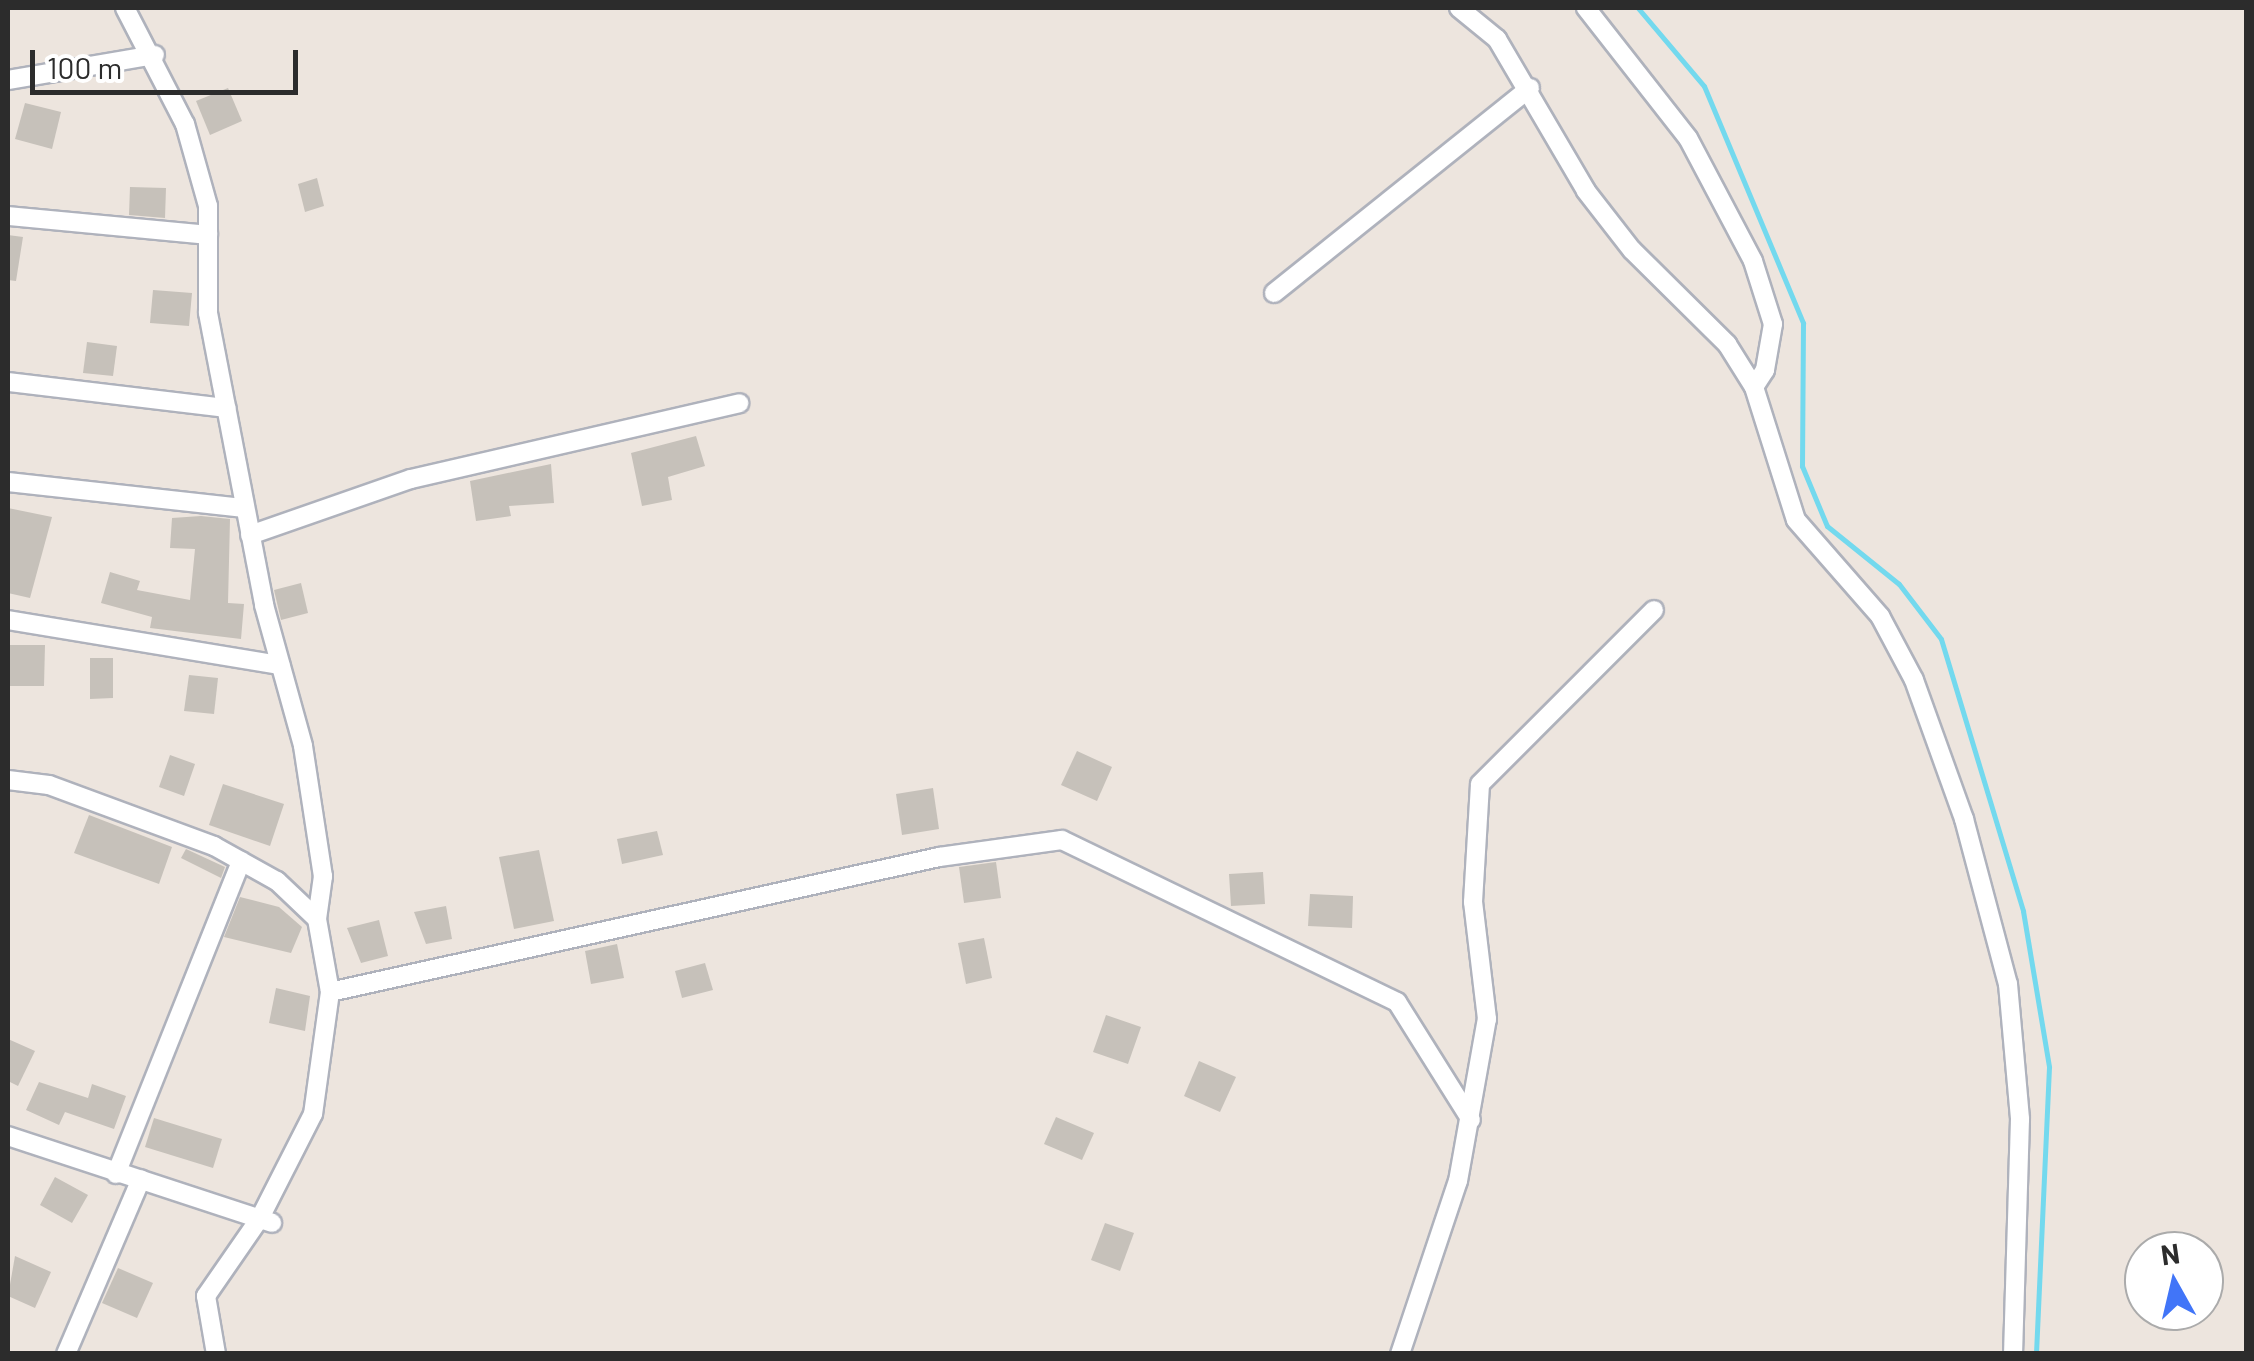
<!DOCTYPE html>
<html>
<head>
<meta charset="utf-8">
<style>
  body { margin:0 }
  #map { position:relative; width:2254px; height:1361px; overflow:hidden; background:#ede5de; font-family:Barlow,sans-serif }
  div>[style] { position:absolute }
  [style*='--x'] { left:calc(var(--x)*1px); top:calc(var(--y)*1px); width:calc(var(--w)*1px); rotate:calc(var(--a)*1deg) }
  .stream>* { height:5px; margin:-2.5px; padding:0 2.5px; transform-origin:2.5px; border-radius:2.5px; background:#73d9ee }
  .building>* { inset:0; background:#c6c1ba }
  .roads { filter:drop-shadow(2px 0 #afb2bc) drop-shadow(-2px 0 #afb2bc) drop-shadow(0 2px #afb2bc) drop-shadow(0 -2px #afb2bc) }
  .minor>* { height:18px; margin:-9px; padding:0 9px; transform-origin:9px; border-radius:9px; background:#fff }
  span { translate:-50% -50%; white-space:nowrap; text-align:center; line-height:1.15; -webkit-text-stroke:9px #fff; paint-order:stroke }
  .frame { position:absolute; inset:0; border:10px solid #2c2c2c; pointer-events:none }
  .north { position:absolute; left:2124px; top:1231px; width:100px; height:100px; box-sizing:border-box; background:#fff; border:2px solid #ababab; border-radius:50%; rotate:352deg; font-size:28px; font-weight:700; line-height:40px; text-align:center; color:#2c2c2c }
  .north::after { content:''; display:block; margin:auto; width:35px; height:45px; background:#4175f8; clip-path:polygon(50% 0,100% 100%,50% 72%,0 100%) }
  .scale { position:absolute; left:30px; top:50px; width:268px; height:45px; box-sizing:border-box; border:5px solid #2c2c2c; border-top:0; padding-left:12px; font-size:30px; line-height:35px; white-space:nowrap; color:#2c2c2c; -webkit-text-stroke:8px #fff; paint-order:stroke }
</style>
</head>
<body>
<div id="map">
  <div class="stream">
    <div style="--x:1638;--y:8;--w:102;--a:49.8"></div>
    <div style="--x:1704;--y:86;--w:257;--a:67.3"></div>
    <div style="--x:1803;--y:323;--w:143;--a:90.4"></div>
    <div style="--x:1802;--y:466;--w:65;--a:67.4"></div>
    <div style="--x:1827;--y:526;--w:92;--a:38.9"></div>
    <div style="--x:1899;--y:584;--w:69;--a:52.6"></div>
    <div style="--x:1941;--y:639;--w:284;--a:73.2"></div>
    <div style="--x:2023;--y:911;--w:158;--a:80.5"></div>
    <div style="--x:2049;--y:1067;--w:287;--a:92.6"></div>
  </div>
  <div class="building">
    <div style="clip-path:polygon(228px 88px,242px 121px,210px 135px,196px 101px)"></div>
    <div style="clip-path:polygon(25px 103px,61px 112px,52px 149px,15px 139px)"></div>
    <div style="clip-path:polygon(317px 178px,324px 206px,305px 212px,298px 184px)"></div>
    <div style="clip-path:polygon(130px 187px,166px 188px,165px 218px,129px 215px)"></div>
    <div style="clip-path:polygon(8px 235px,23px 237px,16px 281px,8px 280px)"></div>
    <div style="clip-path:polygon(153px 290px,192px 293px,189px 326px,150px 323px)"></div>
    <div style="clip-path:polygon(87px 342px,117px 346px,113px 376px,83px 373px)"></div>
    <div style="clip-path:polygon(696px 436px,705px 466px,668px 477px,672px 500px,642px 506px,631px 453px)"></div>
    <div style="clip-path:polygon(551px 464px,554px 503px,509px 506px,511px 516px,476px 521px,470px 481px)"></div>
    <div style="clip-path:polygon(8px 508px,52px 517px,30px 598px,8px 593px)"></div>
    <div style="clip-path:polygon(201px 516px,230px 519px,228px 603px,244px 604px,241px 639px,150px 628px,152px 617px,101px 603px,110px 572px,140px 581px,137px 590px,190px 600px,195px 549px,170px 548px,172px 518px)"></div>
    <div style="clip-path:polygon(301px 583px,308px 613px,281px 620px,274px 590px)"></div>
    <div style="clip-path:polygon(10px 645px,45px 645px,44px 686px,10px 686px)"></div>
    <div style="clip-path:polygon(90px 658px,113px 658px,113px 698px,90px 699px)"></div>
    <div style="clip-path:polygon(189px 675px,218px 678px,214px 714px,184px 711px)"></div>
    <div style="clip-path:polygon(1077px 751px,1112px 767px,1097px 801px,1061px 785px)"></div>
    <div style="clip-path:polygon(170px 755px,195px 764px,184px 796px,159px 787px)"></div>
    <div style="clip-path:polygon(223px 784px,284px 804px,270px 846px,209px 825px)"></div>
    <div style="clip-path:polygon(933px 788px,939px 829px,902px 835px,896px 794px)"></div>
    <div style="clip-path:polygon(89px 815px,172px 847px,159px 884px,74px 853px)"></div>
    <div style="clip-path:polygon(657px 831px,663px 855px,622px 864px,617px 839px)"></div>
    <div style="clip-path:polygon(186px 849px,225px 867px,221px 878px,181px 858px)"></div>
    <div style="clip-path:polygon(539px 850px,554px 921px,514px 929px,499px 857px)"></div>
    <div style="clip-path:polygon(996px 862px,1001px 898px,964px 903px,959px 867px)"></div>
    <div style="clip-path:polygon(1263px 872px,1265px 904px,1231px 906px,1229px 874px)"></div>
    <div style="clip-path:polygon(1310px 894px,1353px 896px,1352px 928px,1308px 926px)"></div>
    <div style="clip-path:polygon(240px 897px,279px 907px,302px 927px,291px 953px,224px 937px)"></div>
    <div style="clip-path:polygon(446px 906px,452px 939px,426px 944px,414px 912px)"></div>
    <div style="clip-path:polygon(379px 920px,388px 956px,361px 963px,347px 928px)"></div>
    <div style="clip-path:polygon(984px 938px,992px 978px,966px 984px,958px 943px)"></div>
    <div style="clip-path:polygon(617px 944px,624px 978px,591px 984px,585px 951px)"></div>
    <div style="clip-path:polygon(705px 963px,713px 990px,682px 998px,675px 971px)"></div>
    <div style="clip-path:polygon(276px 988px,310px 996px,305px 1031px,269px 1023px)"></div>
    <div style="clip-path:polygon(1106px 1015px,1141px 1027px,1128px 1064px,1093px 1052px)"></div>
    <div style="clip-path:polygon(8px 1039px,35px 1051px,18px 1086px,8px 1081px)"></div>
    <div style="clip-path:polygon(1199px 1061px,1236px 1077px,1220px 1112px,1184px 1096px)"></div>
    <div style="clip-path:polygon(39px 1082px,88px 1098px,92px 1084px,126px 1096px,114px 1129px,65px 1112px,59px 1125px,26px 1110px)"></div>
    <div style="clip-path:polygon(1056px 1117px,1094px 1133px,1082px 1160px,1044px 1144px)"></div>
    <div style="clip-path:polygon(154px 1118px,222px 1139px,213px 1168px,145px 1147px)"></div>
    <div style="clip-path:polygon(55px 1177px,88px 1195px,72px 1223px,40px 1205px)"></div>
    <div style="clip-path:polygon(1105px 1223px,1134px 1233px,1120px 1271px,1091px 1260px)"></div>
    <div style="clip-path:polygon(15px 1256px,51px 1272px,35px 1308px,8px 1296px)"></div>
    <div style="clip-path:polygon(118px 1268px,153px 1283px,137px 1318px,102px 1303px)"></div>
  </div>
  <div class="roads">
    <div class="minor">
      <div style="--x:125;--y:8;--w:131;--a:62.7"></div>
      <div style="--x:185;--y:124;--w:85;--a:74.3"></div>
      <div style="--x:208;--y:206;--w:107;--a:90"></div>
      <div style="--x:208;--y:313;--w:297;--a:79.1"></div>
      <div style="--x:264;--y:605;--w:146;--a:74.5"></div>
      <div style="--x:303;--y:746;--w:132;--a:81.3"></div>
      <div style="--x:323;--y:876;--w:43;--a:97.9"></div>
      <div style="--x:1459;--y:8;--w:49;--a:39.2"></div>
      <div style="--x:1497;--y:39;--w:176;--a:59.6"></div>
      <div style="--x:1586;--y:191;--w:75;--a:52.1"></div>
      <div style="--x:1632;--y:250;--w:134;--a:44.7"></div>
      <div style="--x:1727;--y:344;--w:51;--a:57.9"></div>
      <div style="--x:1754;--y:387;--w:139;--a:72.5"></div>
      <div style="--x:1796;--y:520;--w:128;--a:48.8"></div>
      <div style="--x:1880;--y:616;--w:72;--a:62"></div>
      <div style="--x:1914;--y:680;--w:148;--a:70.2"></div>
      <div style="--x:1964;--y:819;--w:171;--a:75.1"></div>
      <div style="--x:2008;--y:984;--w:136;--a:84.9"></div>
      <div style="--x:2020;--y:1119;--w:235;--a:91.7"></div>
      <div style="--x:1586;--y:8;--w:165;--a:51.9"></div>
      <div style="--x:1688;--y:138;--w:139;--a:62.1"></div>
      <div style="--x:1753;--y:261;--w:66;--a:72.4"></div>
      <div style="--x:1773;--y:324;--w:47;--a:99.9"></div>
      <div style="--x:1765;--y:370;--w:20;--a:123"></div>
      <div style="--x:8;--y:80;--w:149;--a:-9.7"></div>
      <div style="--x:8;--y:216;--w:201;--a:5.4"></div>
      <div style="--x:1274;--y:293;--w:328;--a:-38.7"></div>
      <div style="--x:8;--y:382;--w:220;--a:6.8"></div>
      <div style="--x:8;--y:482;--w:238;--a:6.3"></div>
      <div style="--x:250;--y:535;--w:170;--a:-19.2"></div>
      <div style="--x:411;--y:479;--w:337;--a:-13"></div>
      <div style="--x:8;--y:620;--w:276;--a:9.4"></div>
      <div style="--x:8;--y:780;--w:41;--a:7"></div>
      <div style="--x:49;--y:785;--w:176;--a:20.3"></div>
      <div style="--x:214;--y:846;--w:72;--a:29.1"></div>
      <div style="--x:277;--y:881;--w:55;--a:43.5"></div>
      <div style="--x:317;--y:919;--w:74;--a:79.9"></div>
      <div style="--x:330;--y:992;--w:123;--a:97.9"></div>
      <div style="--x:313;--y:1114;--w:117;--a:117"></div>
      <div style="--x:260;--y:1218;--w:95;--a:124.7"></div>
      <div style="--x:206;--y:1296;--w:59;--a:80.2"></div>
      <div style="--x:330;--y:992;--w:624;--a:-12.5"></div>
      <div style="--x:939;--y:857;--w:124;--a:-7.9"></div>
      <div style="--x:1062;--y:840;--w:372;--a:25.8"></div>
      <div style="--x:1397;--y:1002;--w:139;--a:57.9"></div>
      <div style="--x:8;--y:1136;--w:278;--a:18.2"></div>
      <div style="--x:116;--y:1174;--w:337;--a:-68.2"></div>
      <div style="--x:66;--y:1354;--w:190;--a:-66.8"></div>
      <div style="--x:1400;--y:1354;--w:182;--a:-71.5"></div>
      <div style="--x:1458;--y:1181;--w:165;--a:-79.9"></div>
      <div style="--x:1487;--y:1019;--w:118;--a:-96.8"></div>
      <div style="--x:1473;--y:902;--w:118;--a:-86.6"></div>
      <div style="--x:1480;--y:784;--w:246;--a:-45"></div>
    </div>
  </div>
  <div class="frame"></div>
  <div class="north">N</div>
  <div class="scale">100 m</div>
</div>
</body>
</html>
